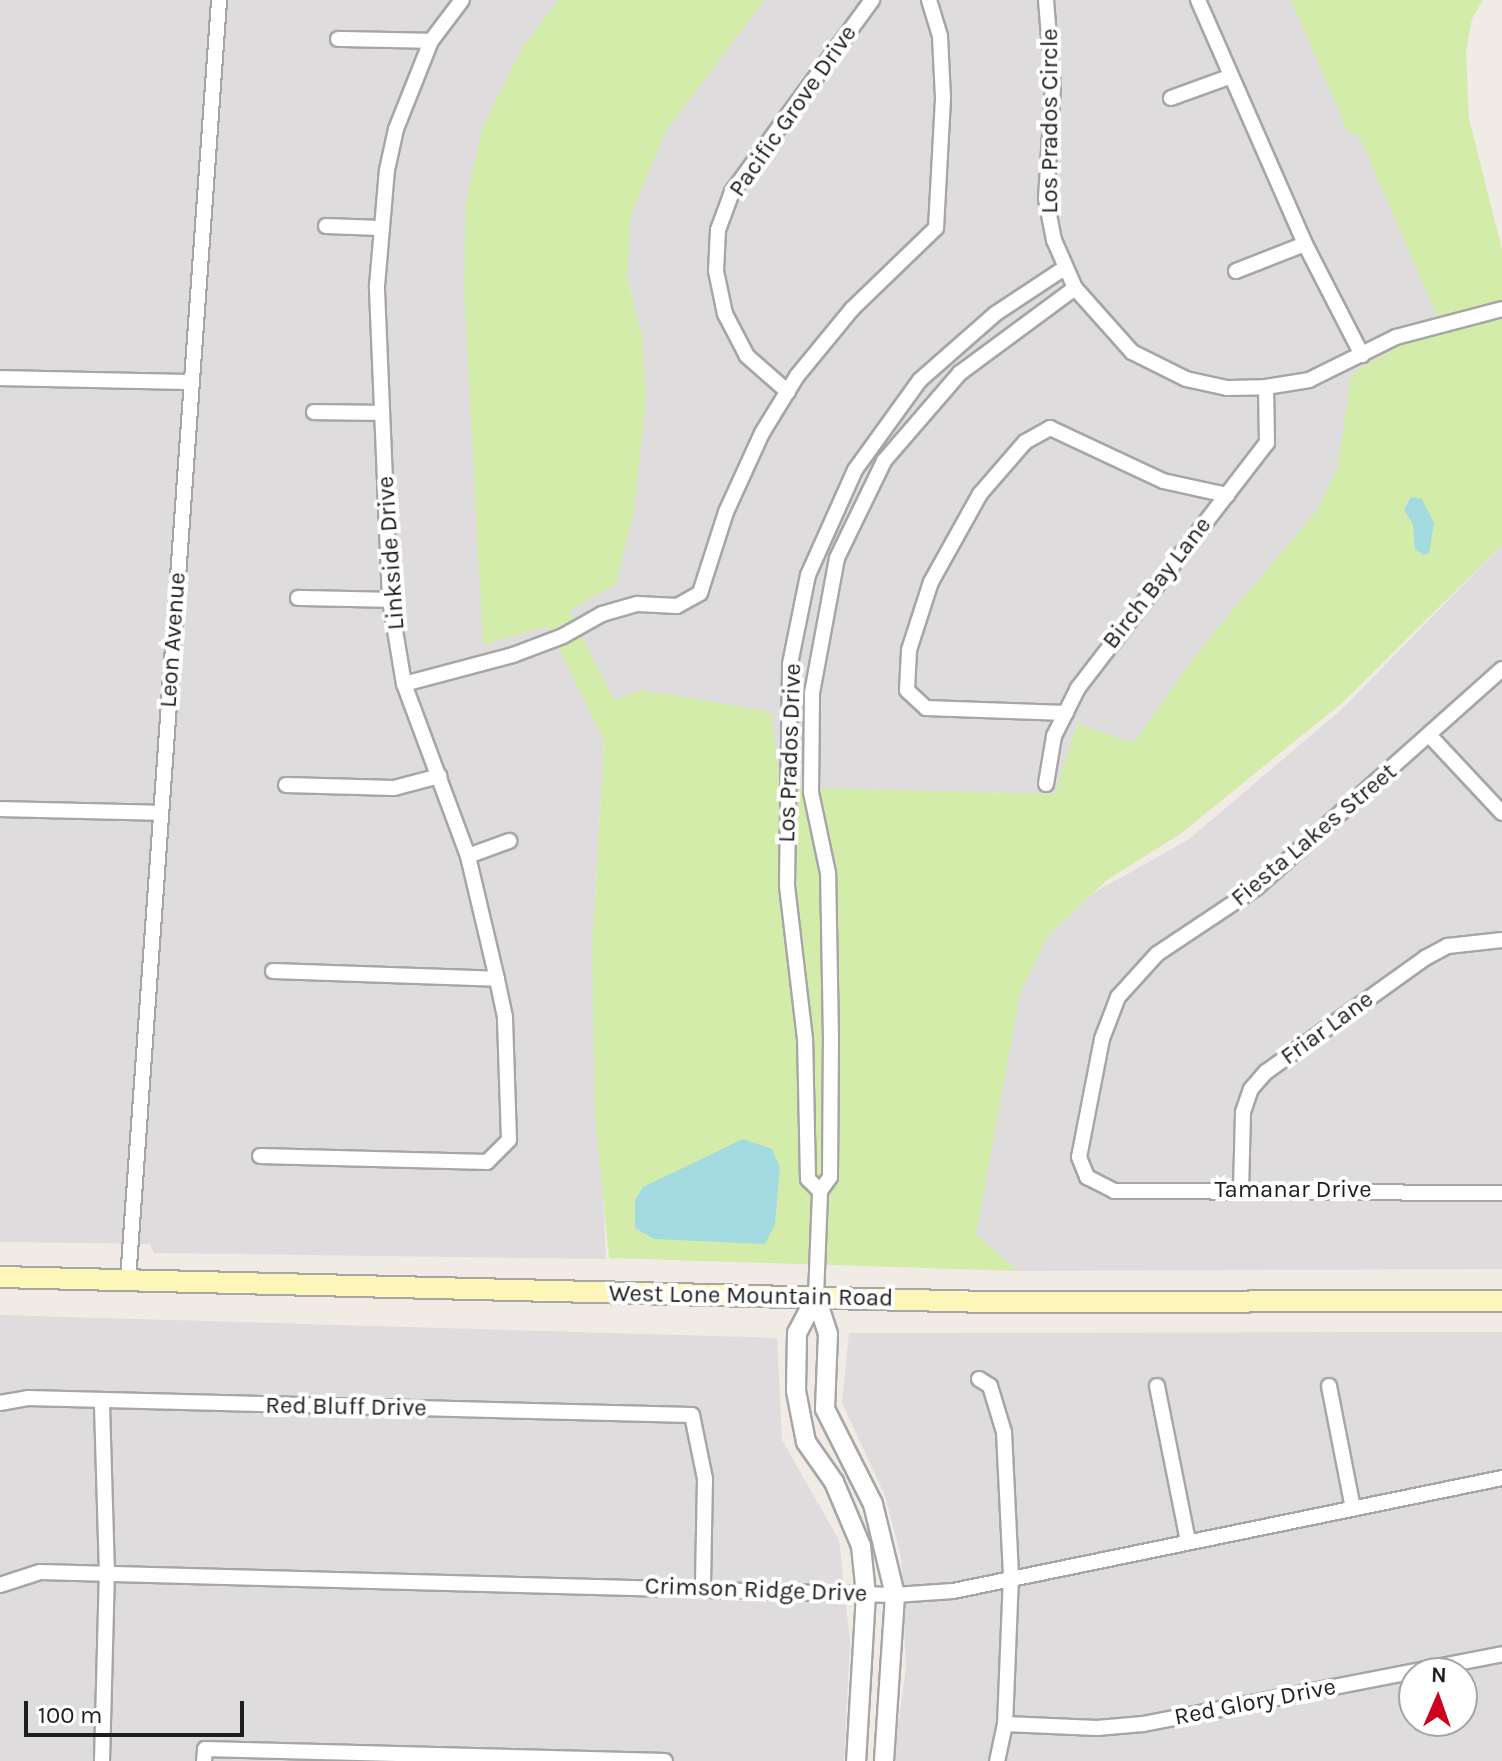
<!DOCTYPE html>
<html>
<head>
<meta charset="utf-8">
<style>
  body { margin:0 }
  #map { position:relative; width:1502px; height:1761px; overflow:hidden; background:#f1ebe5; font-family:Karla,sans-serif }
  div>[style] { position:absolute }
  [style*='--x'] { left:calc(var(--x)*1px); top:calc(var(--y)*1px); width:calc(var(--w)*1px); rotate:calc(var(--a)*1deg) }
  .residential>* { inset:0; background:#dedcdd }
  .grass>* { inset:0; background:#d4ecaa }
  .water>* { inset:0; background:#a4dbe0 }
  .roads { filter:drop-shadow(2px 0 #a6a6a6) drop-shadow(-2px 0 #a6a6a6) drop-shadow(0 2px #a6a6a6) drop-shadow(0 -2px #a6a6a6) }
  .minor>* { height:14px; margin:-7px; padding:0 7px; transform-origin:7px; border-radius:7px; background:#fff }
  .tertiary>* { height:18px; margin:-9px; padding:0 9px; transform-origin:9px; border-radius:9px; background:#fff }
  .secondary>* { height:20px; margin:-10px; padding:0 10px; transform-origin:10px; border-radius:10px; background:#fcf6b8 }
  span { translate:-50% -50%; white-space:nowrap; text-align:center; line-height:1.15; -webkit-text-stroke:8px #fff; paint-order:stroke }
  .street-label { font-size:24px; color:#1f1f1f }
  .north { position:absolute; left:1398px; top:1657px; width:80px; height:80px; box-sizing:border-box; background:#fff; border:2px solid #a5a5a5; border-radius:50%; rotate:2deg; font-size:22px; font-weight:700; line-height:32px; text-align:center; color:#1f1f1f }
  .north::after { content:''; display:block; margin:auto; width:28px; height:36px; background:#cf001e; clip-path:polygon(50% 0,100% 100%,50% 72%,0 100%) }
  .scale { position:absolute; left:24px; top:1701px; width:220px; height:36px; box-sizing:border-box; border:4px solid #1f1f1f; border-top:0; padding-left:10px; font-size:24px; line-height:28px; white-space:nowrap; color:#1f1f1f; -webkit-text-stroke:6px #fff; paint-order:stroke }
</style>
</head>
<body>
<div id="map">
  <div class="residential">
    <div style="clip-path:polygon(0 0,558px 0,522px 48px,484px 645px,548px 625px,604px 741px,592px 953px,606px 1259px,154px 1253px,150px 1244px,0 1242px)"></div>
    <div style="clip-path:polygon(764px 0,1300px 0,1443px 329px,1351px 376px,1338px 468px,1317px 510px,1197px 653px,1134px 743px,1055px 794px,780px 787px,614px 701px,568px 611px,616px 584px,634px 511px,646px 401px,642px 336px,624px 263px,633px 192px,655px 145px)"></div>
    <div style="clip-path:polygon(1502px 545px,1502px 1269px,1018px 1271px,976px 1234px,1020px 994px,1048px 936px,1095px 892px,1188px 840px,1342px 709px)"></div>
    <div style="clip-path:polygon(0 1315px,777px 1338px,782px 1440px,839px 1540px,850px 1641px,844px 1761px,0 1761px)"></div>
    <div style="clip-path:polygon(evenodd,1502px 1332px,1502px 1761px,893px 1761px,906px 1669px,901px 1557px,885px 1496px,842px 1403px,849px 1333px,1502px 1332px,1414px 1673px,1462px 1673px,1462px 1721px,1414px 1721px,1414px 1673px)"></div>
  </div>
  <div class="grass">
    <div style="clip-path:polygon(558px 0,765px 0,666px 131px,631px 215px,627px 276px,642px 336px,646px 401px,634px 511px,616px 584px,569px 611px,614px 700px,642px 690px,771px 712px,780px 787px,1055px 794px,1077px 724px,1134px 743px,1197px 653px,1317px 510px,1338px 468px,1351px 375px,1397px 347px,1443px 329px,1359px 136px,1347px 130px,1291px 0,1483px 0,1472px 19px,1466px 52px,1469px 119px,1502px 249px,1502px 545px,1342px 703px,1179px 835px,1107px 880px,1048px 936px,1020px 994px,976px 1234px,1018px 1271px,609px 1258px,595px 1116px,592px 953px,604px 741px,548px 626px,483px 645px,464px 289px,466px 200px,483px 126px,522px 48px)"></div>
  </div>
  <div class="water">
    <div style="clip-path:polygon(1411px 497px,1422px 499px,1434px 523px,1429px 553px,1423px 555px,1415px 549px,1413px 525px,1404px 509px)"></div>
    <div style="clip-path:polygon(743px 1139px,772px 1149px,780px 1167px,775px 1224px,765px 1244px,654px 1239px,635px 1228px,635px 1200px,643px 1187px)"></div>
  </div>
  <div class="roads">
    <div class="minor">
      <div style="--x:1046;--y:0;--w:87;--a:85.4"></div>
      <div style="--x:1053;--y:87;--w:112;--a:93.6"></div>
      <div style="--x:1046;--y:199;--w:42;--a:79"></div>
      <div style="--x:1054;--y:240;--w:52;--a:66.4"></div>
      <div style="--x:1075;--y:288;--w:86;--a:48.3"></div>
      <div style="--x:1132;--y:352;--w:60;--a:26.6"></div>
      <div style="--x:1186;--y:379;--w:42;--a:12.4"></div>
      <div style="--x:1227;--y:388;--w:39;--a:-1"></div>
      <div style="--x:1266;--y:387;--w:44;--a:-9.2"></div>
      <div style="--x:1309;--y:380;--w:97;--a:-26.3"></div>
      <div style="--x:1396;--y:337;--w:110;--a:-14.8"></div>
      <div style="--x:1198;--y:0;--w:266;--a:66.3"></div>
      <div style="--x:1305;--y:244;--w:125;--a:62.8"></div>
      <div style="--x:338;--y:39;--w:93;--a:1.2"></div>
      <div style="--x:1171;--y:98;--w:62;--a:-19.9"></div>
      <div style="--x:326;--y:226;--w:54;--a:2.1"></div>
      <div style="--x:1236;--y:271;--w:74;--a:-21.4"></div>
      <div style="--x:0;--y:378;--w:192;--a:1.2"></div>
      <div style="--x:788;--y:392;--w:55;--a:-138.7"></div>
      <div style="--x:747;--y:356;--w:47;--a:-117.6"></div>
      <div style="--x:725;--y:314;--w:44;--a:-101.8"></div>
      <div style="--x:716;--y:271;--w:41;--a:-87.2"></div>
      <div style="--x:718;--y:230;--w:40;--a:-69.8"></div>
      <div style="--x:732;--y:192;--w:238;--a:-53.9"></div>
      <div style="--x:314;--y:412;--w:68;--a:0.8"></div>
      <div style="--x:298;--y:598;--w:92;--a:1.2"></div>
      <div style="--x:1502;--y:669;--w:329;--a:138.3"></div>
      <div style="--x:1256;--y:888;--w:119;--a:146.3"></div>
      <div style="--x:1157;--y:954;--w:58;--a:132.2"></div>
      <div style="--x:1118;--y:997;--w:45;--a:110.9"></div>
      <div style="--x:1102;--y:1039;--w:120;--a:101"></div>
      <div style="--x:1079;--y:1157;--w:22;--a:68"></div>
      <div style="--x:1087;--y:1177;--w:30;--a:27"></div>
      <div style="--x:1114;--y:1191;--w:388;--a:0.3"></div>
      <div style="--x:404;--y:684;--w:113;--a:-14.9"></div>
      <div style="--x:513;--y:655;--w:53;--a:-20.8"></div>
      <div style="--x:563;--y:636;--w:45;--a:-29.4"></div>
      <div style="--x:602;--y:614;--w:37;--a:-16"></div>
      <div style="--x:638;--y:604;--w:39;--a:3"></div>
      <div style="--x:677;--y:606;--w:26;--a:-29"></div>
      <div style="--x:700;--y:593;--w:85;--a:-72.2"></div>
      <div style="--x:726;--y:512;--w:87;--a:-65.5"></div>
      <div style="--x:762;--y:433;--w:67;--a:-58.4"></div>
      <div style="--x:797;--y:376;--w:87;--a:-50.6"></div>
      <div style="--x:852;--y:309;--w:117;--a:-44"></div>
      <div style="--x:936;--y:228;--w:130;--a:-86.9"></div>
      <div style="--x:943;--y:98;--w:62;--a:-92.8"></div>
      <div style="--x:940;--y:36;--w:38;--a:-107"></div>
      <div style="--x:1066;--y:713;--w:140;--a:-178"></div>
      <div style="--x:926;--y:708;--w:26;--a:-137"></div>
      <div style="--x:907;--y:690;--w:40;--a:-87.1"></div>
      <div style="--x:909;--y:650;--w:71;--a:-72.1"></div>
      <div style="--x:931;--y:582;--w:101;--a:-60.9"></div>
      <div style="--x:980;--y:494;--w:69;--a:-49.1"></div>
      <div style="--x:1025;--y:442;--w:29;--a:-29"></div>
      <div style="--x:1050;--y:428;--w:125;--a:25.1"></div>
      <div style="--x:1163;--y:481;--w:66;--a:12.3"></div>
      <div style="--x:1431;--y:737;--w:104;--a:46.9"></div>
      <div style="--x:1046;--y:784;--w:49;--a:-80.5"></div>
      <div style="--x:1054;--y:736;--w:54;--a:-63.4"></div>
      <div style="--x:1078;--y:688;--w:309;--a:-52.4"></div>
      <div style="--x:1267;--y:443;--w:56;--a:-91"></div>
      <div style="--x:286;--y:785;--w:108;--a:1.6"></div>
      <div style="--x:394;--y:788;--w:47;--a:-14.9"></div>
      <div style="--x:0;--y:809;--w:161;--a:1.4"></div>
      <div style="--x:468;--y:856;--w:44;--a:-20.1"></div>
      <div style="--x:273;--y:971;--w:224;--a:2"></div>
      <div style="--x:260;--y:1156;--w:227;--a:1.5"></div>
      <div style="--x:487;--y:1162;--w:31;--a:-45"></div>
      <div style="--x:509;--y:1140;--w:123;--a:-91.9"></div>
      <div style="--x:505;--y:1017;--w:39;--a:-102"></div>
      <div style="--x:497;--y:979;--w:126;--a:-103.3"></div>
      <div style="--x:468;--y:856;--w:184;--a:-110.4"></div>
      <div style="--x:404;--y:684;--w:85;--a:-99.5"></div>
      <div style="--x:390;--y:600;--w:314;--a:-92.4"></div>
      <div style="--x:377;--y:286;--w:116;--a:-85.1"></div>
      <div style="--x:387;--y:170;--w:42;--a:-77.6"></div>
      <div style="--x:396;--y:129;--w:95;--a:-68.3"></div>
      <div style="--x:431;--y:41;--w:51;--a:-52.9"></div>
      <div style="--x:1241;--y:1190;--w:78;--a:-88.5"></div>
      <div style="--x:1243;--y:1112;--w:24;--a:-71"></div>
      <div style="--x:1251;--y:1089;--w:23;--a:-49"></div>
      <div style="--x:1266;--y:1072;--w:196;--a:-35.6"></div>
      <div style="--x:1425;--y:958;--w:26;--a:-28"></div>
      <div style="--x:1448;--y:946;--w:54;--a:-6.3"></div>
      <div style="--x:820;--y:1191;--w:17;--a:-135"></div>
      <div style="--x:808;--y:1179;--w:140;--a:-91.2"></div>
      <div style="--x:805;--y:1039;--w:155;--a:-96.7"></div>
      <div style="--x:787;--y:885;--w:221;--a:-89.2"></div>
      <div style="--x:790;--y:664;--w:91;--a:-78.6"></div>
      <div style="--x:808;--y:575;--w:115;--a:-65.9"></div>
      <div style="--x:855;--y:470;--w:111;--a:-54.2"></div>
      <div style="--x:920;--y:380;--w:100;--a:-41.3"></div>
      <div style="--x:995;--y:314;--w:82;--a:-33.5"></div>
      <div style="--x:128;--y:1280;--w:1283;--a:-85.93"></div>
      <div style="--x:816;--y:1297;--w:106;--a:-87.8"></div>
      <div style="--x:820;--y:1191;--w:17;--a:-54"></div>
      <div style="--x:830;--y:1177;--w:138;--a:-89.6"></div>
      <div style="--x:831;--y:1039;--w:166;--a:-91"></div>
      <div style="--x:828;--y:873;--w:83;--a:-101.9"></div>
      <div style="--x:811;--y:792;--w:99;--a:-89.4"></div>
      <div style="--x:812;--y:693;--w:137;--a:-79.5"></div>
      <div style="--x:837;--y:558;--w:108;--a:-64.1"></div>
      <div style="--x:884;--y:461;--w:116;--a:-49.2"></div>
      <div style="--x:960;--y:373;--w:143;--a:-36.5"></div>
      <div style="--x:979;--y:1379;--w:13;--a:32"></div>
      <div style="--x:990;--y:1386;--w:48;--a:73.1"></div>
      <div style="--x:1004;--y:1432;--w:144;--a:87.2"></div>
      <div style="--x:1011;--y:1576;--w:148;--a:92.3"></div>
      <div style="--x:1005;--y:1724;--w:38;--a:102"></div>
      <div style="--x:1157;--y:1386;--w:158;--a:78.7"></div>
      <div style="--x:1329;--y:1386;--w:124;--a:78.9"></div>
      <div style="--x:0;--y:1403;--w:28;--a:-10"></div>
      <div style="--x:28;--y:1398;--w:664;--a:1.47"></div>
      <div style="--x:692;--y:1415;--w:65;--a:78.5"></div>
      <div style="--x:705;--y:1479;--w:108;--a:91.1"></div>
      <div style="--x:0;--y:1585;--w:42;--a:-18"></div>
      <div style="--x:40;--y:1572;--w:855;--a:1.54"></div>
      <div style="--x:895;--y:1595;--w:58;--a:-3.9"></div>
      <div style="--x:953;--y:1591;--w:561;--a:-11.63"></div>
      <div style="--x:1005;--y:1724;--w:92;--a:2.5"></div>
      <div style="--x:1097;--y:1728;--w:46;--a:-5"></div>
      <div style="--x:1143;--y:1724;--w:366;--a:-11"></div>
      <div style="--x:102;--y:1761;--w:187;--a:-88.5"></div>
      <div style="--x:107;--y:1574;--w:173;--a:-91.7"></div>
      <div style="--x:204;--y:1761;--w:12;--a:-85"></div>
      <div style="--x:205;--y:1749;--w:460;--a:1.5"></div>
    </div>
    <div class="tertiary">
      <div style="--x:816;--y:1297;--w:41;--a:117.8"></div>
      <div style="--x:797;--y:1333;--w:58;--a:91"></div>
      <div style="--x:796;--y:1391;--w:52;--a:78.9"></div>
      <div style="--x:806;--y:1442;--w:49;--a:55"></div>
      <div style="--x:834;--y:1482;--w:69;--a:67.1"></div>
      <div style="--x:861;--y:1546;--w:48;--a:84.1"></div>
      <div style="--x:866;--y:1594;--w:167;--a:93.4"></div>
      <div style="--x:816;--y:1297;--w:39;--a:72"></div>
      <div style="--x:828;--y:1334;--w:75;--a:92.3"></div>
      <div style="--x:825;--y:1409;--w:106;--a:63.2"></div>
      <div style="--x:873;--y:1504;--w:94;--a:76.4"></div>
      <div style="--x:895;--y:1595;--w:166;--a:93.8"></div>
    </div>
    <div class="secondary">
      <div style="--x:0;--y:1277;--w:991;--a:1.45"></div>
      <div style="--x:991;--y:1302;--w:511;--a:-0.11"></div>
    </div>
  </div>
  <div class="street-label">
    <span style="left:793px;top:111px;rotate:-55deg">Pacific Grove Drive</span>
    <span style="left:1050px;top:121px;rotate:-90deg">Los Prados Circle</span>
    <span style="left:391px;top:553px;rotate:-94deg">Linkside Drive</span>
    <span style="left:1157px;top:583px;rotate:-52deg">Birch Bay Lane</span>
    <span style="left:173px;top:640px;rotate:-86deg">Leon Avenue</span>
    <span style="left:790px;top:753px;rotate:-88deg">Los Prados Drive</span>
    <span style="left:1314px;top:835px;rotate:-40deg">Fiesta Lakes Street</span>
    <span style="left:1327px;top:1028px;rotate:-36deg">Friar Lane</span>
    <span style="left:1293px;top:1190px">Tamanar Drive</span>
    <span style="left:751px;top:1296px;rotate:1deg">West Lone Mountain Road</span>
    <span style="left:346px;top:1407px;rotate:1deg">Red Bluff Drive</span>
    <span style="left:756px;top:1590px;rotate:2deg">Crimson Ridge Drive</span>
    <span style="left:1255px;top:1702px;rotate:-11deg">Red Glory Drive</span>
  </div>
  <div class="north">N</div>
  <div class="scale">100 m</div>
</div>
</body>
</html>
